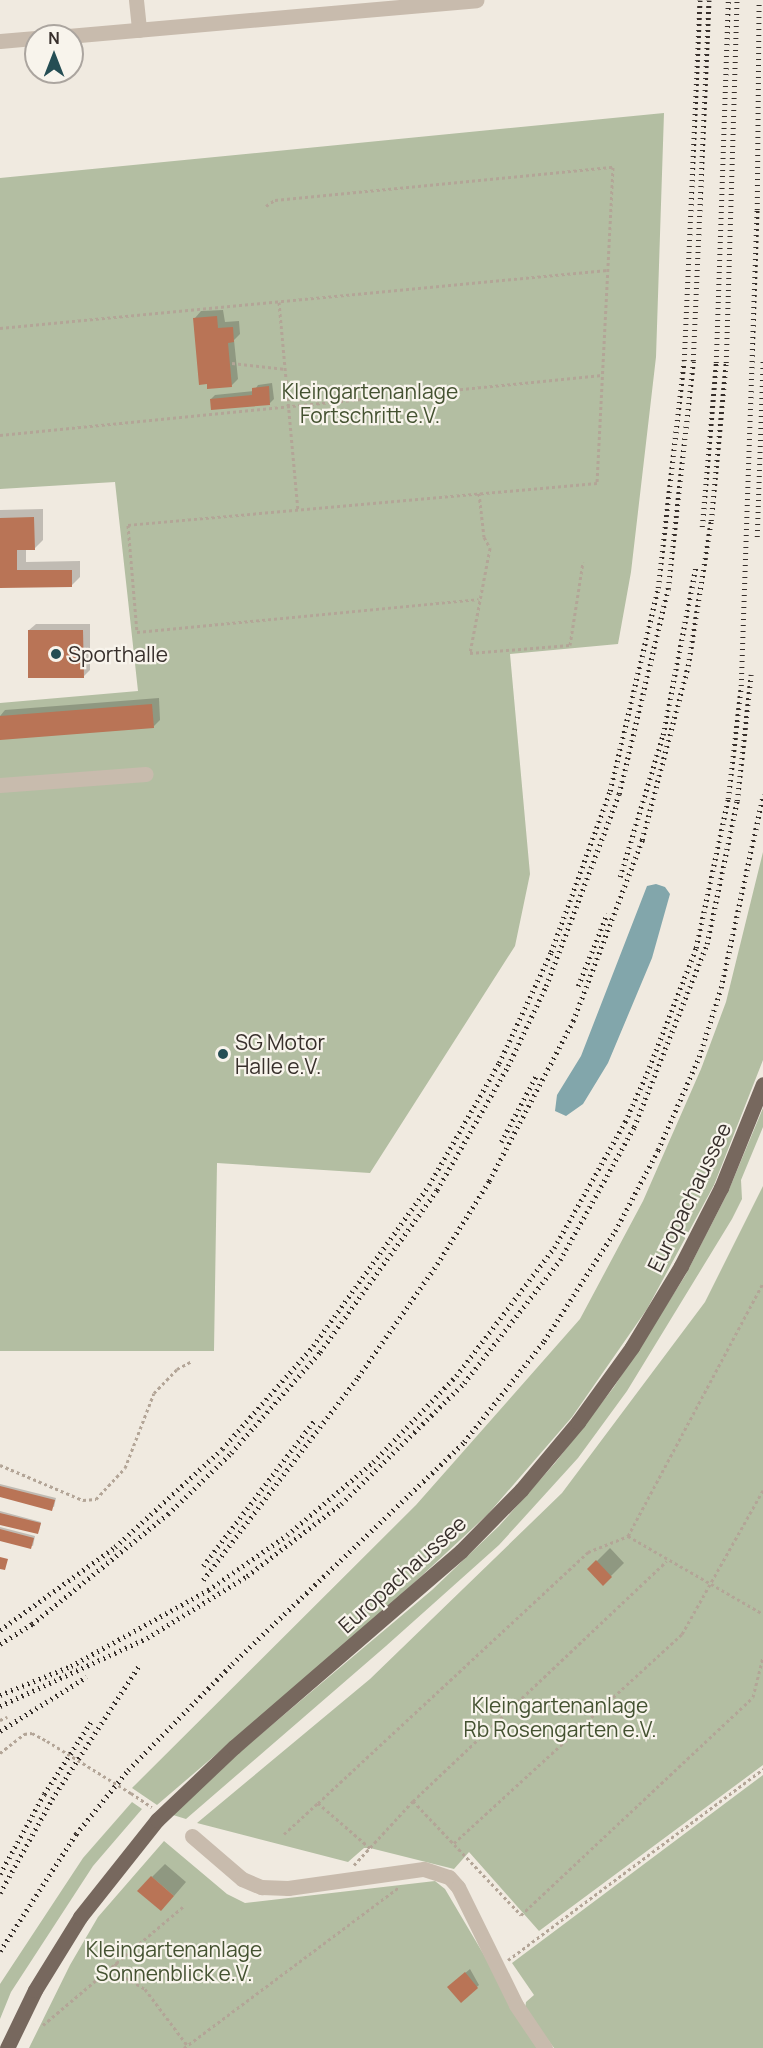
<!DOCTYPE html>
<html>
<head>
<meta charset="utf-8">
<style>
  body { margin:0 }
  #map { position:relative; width:763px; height:2048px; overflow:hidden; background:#f0eae0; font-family:Manrope,sans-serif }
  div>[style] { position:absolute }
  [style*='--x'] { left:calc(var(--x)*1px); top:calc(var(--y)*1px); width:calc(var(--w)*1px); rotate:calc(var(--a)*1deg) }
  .green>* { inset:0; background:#b3bea2 }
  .water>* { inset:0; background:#82a6ab }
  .shadow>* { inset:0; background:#0003 }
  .building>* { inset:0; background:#b97456 }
  .path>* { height:3px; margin-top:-1.5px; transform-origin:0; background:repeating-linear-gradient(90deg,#b3a597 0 3px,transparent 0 6px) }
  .minor>* { height:15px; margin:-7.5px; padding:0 7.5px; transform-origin:7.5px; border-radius:7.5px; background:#c8bbad }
  .major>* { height:15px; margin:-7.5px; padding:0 7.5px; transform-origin:7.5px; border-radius:7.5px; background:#77685e }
  .rail>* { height:4.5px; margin-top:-2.25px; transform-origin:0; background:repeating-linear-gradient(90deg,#372f2b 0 1.5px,transparent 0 6px) }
  .path-bridge>* { height:3px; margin-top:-1.5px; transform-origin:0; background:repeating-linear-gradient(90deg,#b3a597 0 3px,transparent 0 6px) }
  .dots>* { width:16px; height:16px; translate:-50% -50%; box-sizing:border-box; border:3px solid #f8f4ec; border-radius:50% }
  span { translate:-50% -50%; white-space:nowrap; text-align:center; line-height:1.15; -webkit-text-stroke:4.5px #f8f4ec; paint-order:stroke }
  .park-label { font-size:21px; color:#445231 }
  .poi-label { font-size:21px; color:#372f2b }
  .left { translate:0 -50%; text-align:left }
  .street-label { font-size:21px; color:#372f2b }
  .north { position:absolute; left:24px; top:24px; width:60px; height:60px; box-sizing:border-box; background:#f8f4ec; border:2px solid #aba59f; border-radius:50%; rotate:0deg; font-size:16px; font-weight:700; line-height:24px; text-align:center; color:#372f2b }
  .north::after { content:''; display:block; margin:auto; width:21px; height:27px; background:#254e54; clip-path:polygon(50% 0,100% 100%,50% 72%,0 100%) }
</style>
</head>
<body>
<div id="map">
  <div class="green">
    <div style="clip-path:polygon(664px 113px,656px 357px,631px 572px,618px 644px,510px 654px,530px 874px,515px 946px,370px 1173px,217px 1163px,214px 1351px,0 1351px,0 703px,138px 691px,115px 482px,0 489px,0 178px)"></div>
    <div style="clip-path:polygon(763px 852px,763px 1060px,714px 1185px,647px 1309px,572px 1417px,488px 1514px,387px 1608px,157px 1805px,132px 1788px,416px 1505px,580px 1319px,643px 1201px,701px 1069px,726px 1002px)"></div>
    <div style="clip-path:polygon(763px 1108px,763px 1127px,741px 1180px,742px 1199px,732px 1219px,627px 1391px,578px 1458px,499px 1545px,386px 1646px,186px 1819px,173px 1815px,235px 1756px,432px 1590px,499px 1526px,555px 1463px,614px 1387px,685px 1276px,728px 1192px)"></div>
    <div style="clip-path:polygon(763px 1186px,763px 1765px,539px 1931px,469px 1852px,454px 1869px,370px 1848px,364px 1848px,348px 1862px,197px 1823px,370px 1679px,562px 1493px,705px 1302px)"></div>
    <div style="clip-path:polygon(763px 1775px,763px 2048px,554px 2048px,525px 2009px,526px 2002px,534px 1995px,512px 1963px)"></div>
    <div style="clip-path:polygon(132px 1802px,142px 1809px,93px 1866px,11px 1992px,0 2019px,0 1984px,83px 1858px)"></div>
    <div style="clip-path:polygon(164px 1841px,227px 1894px,245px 1903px,435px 1881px,445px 1889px,539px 2048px,29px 2048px,70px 1965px,98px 1917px)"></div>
  </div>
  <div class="water">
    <div style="clip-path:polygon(656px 884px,665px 887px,670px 894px,652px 958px,608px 1063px,583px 1104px,566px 1116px,555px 1111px,557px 1095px,581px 1056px,647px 886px)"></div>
  </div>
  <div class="shadow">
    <div style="clip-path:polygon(223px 310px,225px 322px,239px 321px,240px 334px,234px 340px,238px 379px,231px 386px,195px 318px,201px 311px)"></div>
    <div style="clip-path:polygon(272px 383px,274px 399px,270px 403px,211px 399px,215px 395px,254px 391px,258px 385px)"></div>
    <div style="clip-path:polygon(43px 509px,43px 540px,34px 549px,26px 549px,26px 562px,80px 561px,80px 577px,71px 586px,0 587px,0 510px)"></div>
    <div style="clip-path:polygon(36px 624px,90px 624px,90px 670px,83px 677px,29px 630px)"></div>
    <div style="clip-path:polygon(159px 698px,160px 720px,153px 727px,0 739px,0 716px,5px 710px)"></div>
    <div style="clip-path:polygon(0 1484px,56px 1498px,54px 1507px,0 1496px)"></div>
    <div style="clip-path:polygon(0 1511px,41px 1522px,39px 1531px,0 1523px)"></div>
    <div style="clip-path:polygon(0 1527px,35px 1536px,33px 1546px,0 1539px)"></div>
    <div style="clip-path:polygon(610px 1548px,624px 1563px,603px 1584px,589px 1569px)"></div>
    <div style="clip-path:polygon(165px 1864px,186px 1882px,174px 1896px,152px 1877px)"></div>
    <div style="clip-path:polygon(470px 1969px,479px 1985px,461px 2001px,453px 1983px)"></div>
  </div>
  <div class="building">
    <div style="clip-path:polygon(217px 316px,218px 328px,233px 327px,234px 342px,228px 343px,232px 387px,207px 389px,207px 384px,199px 385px,193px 318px)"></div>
    <div style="clip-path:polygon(269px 386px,270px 405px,211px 410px,210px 399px,252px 395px,252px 388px)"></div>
    <div style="clip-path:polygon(34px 517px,35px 550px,17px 550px,17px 570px,72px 570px,72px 587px,0 588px,0 518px)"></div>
    <div style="clip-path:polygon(28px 630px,83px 630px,84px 678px,28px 678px)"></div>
    <div style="clip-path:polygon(152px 704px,154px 728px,0 740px,0 716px)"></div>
    <div style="clip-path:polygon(0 1486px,55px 1500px,52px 1511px,0 1497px)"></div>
    <div style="clip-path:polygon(0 1513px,41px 1523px,38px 1534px,0 1525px)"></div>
    <div style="clip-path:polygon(0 1529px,34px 1538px,31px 1549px,0 1541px)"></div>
    <div style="clip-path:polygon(0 1557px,8px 1559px,5px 1570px,0 1569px)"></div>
    <div style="clip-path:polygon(596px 1560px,612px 1577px,603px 1586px,587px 1569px)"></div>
    <div style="clip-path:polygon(151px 1876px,174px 1896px,161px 1911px,137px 1891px)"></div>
    <div style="clip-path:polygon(465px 1972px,478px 1988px,461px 2003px,447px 1987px)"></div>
  </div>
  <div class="path">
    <div style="--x:266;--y:206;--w:11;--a:-34"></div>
    <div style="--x:275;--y:200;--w:340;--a:-5.6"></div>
    <div style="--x:613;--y:167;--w:316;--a:92.9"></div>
    <div style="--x:597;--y:483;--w:471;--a:174.9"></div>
    <div style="--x:128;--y:525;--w:107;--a:85.2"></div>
    <div style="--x:137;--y:632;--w:343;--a:-5.5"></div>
    <div style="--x:279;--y:302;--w:208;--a:84.8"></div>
    <div style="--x:0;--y:328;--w:610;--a:-5.46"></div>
    <div style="--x:232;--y:363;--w:54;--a:6.3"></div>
    <div style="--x:0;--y:435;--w:605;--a:-5.69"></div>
    <div style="--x:479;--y:493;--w:44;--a:83.5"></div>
    <div style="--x:484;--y:537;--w:13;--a:61"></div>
    <div style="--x:490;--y:548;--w:107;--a:100.8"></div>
    <div style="--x:470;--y:653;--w:100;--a:-4.6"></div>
    <div style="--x:570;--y:645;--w:84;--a:-81.1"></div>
    <div style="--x:0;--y:1465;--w:90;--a:22.9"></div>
    <div style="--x:83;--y:1500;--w:13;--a:-4"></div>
    <div style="--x:96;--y:1499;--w:42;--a:-46.9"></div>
    <div style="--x:125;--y:1468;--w:80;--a:-68.9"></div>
    <div style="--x:154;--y:1393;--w:33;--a:-46"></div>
    <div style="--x:177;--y:1369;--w:17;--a:-28"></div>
    <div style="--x:628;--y:1536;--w:156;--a:30"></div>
    <div style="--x:0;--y:1720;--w:8;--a:-23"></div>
    <div style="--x:0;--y:1753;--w:31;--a:-38"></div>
    <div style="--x:24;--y:1734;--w:8;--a:-7"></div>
    <div style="--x:32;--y:1733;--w:17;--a:28"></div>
    <div style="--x:131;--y:1793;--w:25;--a:34"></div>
    <div style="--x:413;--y:1801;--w:349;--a:-43.4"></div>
    <div style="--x:284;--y:1834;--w:46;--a:-42.4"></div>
    <div style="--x:454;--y:1843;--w:309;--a:-42.5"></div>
    <div style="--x:682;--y:1634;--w:165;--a:-60.6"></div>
    <div style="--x:370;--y:1848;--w:69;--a:-139.1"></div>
    <div style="--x:318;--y:1803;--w:369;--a:-42.9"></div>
    <div style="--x:588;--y:1552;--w:43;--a:-21.8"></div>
    <div style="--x:628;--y:1536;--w:287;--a:-61.9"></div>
    <div style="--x:354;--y:1865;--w:87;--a:-47.3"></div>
    <div style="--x:413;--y:1801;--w:157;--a:46.5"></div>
    <div style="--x:521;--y:1915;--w:318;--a:-43.2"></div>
    <div style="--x:753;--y:1697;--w:41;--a:-76"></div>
    <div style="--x:508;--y:1960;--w:319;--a:-36.8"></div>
    <div style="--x:115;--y:1963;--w:19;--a:54"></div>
    <div style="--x:126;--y:1978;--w:22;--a:30"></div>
    <div style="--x:145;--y:1989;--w:70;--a:53.1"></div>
    <div style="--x:43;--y:2025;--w:185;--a:-40.2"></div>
    <div style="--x:184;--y:2048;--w:269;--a:-36.8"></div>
  </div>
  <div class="minor">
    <div style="--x:136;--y:0;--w:30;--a:84"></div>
    <div style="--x:68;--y:36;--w:410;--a:-5"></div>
    <div style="--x:0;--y:41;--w:36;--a:-5"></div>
    <div style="--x:0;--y:785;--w:146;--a:-4.3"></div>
    <div style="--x:192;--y:1836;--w:66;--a:40.7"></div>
    <div style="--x:242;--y:1879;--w:21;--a:23"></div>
    <div style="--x:261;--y:1887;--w:27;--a:2"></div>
    <div style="--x:288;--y:1888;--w:137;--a:-8"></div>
    <div style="--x:424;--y:1869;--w:26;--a:18"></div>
    <div style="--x:449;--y:1877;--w:13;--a:48"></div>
    <div style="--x:458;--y:1887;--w:131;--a:63.8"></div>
    <div style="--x:516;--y:2005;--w:52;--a:56"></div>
  </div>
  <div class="major">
    <div style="--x:7;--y:2048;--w:64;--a:-64.2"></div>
    <div style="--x:35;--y:1990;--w:86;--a:-58.3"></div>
    <div style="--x:80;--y:1917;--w:124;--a:-51.6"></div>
    <div style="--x:157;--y:1820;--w:106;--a:-43.5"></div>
    <div style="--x:234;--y:1747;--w:300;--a:-40.8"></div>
    <div style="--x:461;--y:1551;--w:86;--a:-45.5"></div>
    <div style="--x:521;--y:1490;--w:89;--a:-50"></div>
    <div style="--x:578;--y:1422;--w:92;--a:-54.2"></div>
    <div style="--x:632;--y:1347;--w:95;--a:-58.8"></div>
    <div style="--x:681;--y:1266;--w:88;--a:-62.9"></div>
    <div style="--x:721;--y:1188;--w:112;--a:-68"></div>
  </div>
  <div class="rail">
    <div style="--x:702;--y:527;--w:165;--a:-85.1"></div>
    <div style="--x:716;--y:363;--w:363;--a:-88.1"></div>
    <div style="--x:757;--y:537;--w:180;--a:-88.1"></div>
    <div style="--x:620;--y:877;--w:148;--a:-73.2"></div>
    <div style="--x:663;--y:735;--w:172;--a:-79"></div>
    <div style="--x:578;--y:986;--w:78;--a:-68.1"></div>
    <div style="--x:501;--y:1142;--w:75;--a:-62.1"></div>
    <div style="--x:203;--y:1566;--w:183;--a:-52.6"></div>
    <div style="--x:203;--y:1580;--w:255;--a:-52.6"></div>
    <div style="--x:358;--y:1377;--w:138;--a:-55"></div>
    <div style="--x:437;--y:1264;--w:98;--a:-57.9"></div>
    <div style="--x:489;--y:1181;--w:181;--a:-62.3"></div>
    <div style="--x:573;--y:1021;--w:194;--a:-69.1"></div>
    <div style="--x:642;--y:840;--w:180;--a:-75.2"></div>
    <div style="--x:688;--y:666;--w:147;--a:-81"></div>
    <div style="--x:711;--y:521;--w:159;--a:-84.6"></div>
    <div style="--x:726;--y:363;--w:363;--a:-88.3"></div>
    <div style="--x:0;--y:1630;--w:142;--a:-35.8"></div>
    <div style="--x:115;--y:1547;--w:145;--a:-42.5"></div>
    <div style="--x:222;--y:1449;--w:137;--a:-48.5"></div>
    <div style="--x:313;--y:1346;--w:198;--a:-54.2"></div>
    <div style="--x:429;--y:1185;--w:141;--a:-60.2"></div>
    <div style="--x:499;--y:1063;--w:123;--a:-64.9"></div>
    <div style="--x:551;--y:952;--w:171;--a:-69.9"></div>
    <div style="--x:610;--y:791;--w:209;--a:-76.7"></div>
    <div style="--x:658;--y:588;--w:228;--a:-83.5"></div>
    <div style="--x:684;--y:361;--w:361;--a:-87.5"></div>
    <div style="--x:0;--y:1644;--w:38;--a:-32"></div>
    <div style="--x:32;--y:1624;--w:175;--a:-39"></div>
    <div style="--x:168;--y:1514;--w:88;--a:-44.1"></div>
    <div style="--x:231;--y:1453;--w:135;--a:-48.6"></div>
    <div style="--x:320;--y:1352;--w:200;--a:-54.2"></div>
    <div style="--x:437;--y:1190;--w:143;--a:-60.2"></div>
    <div style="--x:508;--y:1066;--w:89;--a:-64.6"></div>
    <div style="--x:546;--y:986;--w:205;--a:-69.2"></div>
    <div style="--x:619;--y:794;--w:211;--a:-76.6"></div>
    <div style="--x:668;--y:589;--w:229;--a:-83.7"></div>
    <div style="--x:693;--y:361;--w:361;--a:-87.5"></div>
    <div style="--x:0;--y:1695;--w:77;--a:-22.2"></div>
    <div style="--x:71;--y:1666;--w:157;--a:-29"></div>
    <div style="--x:208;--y:1590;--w:96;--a:-34.8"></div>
    <div style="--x:287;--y:1535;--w:113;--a:-40.3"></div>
    <div style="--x:373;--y:1462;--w:120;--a:-46"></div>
    <div style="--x:456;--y:1376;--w:161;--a:-52.6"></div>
    <div style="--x:554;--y:1248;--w:145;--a:-60.6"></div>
    <div style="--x:625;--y:1122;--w:54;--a:-65.8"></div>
    <div style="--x:647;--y:1073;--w:134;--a:-68.6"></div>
    <div style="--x:696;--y:948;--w:152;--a:-77.9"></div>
    <div style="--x:728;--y:799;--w:114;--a:-83.4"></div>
    <div style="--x:741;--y:686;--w:476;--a:-88.1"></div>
    <div style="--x:757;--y:210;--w:210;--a:-89.5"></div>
    <div style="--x:0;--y:1706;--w:162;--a:-24.8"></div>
    <div style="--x:147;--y:1638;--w:118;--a:-31.8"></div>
    <div style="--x:247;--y:1576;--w:118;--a:-37.5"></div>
    <div style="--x:341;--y:1504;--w:173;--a:-44.5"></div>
    <div style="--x:464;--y:1383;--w:156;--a:-52"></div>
    <div style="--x:560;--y:1260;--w:152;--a:-60.9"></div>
    <div style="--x:634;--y:1127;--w:197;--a:-68.3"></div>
    <div style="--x:707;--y:944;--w:146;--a:-78.2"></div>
    <div style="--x:737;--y:801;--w:127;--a:-83.7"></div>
    <div style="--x:0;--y:1731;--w:102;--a:-32.1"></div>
    <div style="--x:0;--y:1874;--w:91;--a:-61.2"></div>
    <div style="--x:44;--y:1794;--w:88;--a:-57"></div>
    <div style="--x:0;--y:1893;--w:107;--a:-61"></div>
    <div style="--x:52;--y:1799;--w:158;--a:-56.9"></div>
    <div style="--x:0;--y:1951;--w:140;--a:-57"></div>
    <div style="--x:76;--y:1834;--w:82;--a:-50.9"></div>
    <div style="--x:128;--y:1770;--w:148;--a:-45.5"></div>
    <div style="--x:232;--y:1664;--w:321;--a:-43.7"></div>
    <div style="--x:464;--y:1442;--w:129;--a:-51.6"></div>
    <div style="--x:544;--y:1341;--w:131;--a:-57.2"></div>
    <div style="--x:615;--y:1231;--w:92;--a:-62"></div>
    <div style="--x:658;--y:1150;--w:102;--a:-66.2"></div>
    <div style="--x:699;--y:1057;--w:72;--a:-72.3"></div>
    <div style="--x:721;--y:988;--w:198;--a:-77.7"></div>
  </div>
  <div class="path-bridge">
    <div style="--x:47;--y:1741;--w:99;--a:31.8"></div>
  </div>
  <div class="dots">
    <div style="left:56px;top:654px;background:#254e54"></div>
    <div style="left:223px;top:1054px;background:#254e54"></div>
  </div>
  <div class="park-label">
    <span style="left:370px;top:403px">Kleingartenanlage<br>Fortschritt e.V.</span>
    <span style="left:560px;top:1717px">Kleingartenanlage<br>Rb Rosengarten e.V.</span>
    <span style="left:174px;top:1961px">Kleingartenanlage<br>Sonnenblick e.V.</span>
  </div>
  <div class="poi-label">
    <span class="left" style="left:68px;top:654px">Sporthalle</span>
    <span class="left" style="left:235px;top:1054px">SG Motor<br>Halle e.V.</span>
  </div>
  <div class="street-label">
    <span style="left:689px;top:1197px;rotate:-64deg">Europachaussee</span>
    <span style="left:402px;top:1574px;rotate:-42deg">Europachaussee</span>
  </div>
  <div class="north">N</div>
</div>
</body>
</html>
